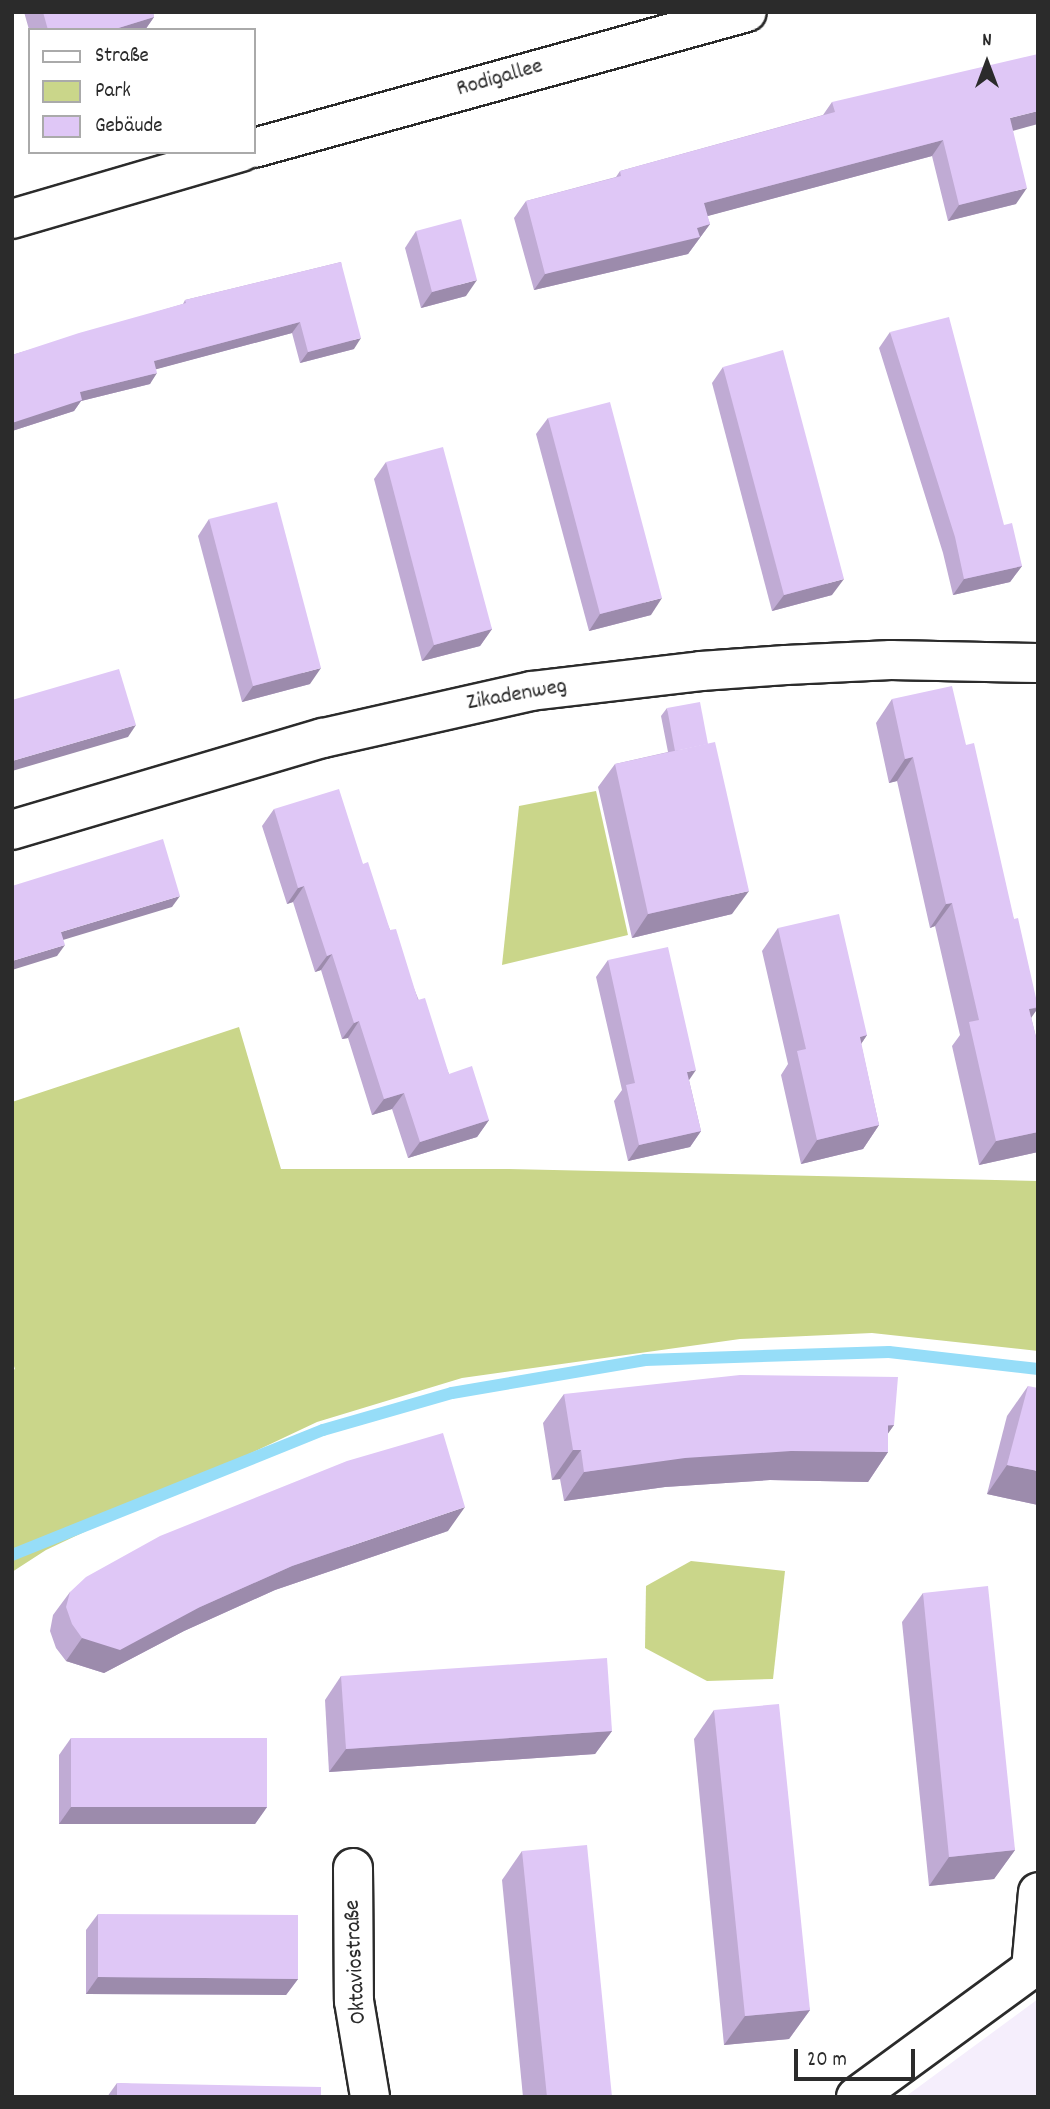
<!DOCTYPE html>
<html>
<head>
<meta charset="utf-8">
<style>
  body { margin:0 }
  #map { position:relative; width:1050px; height:2109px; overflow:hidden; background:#fff; font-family:Dekko,sans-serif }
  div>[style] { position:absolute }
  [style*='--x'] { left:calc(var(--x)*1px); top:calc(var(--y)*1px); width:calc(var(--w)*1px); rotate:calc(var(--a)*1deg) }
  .built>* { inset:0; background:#f5eefc }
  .green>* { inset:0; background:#cad68a }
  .stream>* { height:12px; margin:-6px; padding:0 6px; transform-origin:6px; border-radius:6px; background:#96ddf8 }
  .roads { filter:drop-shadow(2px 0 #2b2b2b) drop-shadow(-2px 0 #2b2b2b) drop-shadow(0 2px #2b2b2b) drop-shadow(0 -2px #2b2b2b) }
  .minor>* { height:38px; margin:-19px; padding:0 19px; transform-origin:19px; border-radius:19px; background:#fff }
  .major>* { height:38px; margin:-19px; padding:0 19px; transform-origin:19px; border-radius:19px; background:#fff }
  .wall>* { inset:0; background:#c0abd4 }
  .shaded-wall>* { inset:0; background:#9c8bac }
  .building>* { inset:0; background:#dfc7f6 }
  span { translate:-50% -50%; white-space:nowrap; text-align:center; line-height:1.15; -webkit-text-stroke:6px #fff; paint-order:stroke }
  .street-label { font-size:23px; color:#2b2b2b }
  .frame { position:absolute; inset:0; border:14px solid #2b2b2b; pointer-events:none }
  .legend { position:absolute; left:28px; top:28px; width:228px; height:126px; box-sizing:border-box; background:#fff; border:2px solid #aaa; margin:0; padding:9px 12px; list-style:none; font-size:21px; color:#2b2b2b }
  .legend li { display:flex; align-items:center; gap:14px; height:35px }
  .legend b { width:35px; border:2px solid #aaa }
  .north { position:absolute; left:952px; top:28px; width:70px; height:70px; -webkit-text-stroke:5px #fff; paint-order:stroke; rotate:0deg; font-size:19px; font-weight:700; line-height:28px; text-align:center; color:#2b2b2b }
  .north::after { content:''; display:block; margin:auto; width:24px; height:32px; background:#2b2b2b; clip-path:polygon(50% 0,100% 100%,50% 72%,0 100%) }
  .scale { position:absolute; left:794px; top:2049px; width:121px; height:32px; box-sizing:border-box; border:4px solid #2b2b2b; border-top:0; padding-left:9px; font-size:21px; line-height:24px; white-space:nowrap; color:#2b2b2b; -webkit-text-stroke:5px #fff; paint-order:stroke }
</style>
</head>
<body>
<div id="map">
  <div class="built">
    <div style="clip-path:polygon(1038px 1999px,1038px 2097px,905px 2097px)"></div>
  </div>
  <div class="green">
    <div style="clip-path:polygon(596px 791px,628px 935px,502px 965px,519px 806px)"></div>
    <div style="clip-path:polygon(239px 1027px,281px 1169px,509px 1169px,1038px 1181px,1038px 1351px,872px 1333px,740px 1339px,462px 1378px,317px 1422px,46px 1550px,12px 1572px,12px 1371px,15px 1369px,12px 1360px,12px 1102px)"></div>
    <div style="clip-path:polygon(691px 1561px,785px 1571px,773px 1679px,707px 1681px,645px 1648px,646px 1586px)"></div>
  </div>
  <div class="stream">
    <div style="--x:12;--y:1555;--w:335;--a:-21.9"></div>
    <div style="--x:323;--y:1430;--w:134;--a:-16"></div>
    <div style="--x:452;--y:1393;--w:196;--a:-9.7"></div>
    <div style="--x:645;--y:1360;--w:244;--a:-1.9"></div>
    <div style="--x:889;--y:1352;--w:150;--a:6.5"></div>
  </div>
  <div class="roads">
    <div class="minor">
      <div style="--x:12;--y:830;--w:324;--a:-16.5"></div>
      <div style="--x:323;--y:738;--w:213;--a:-12.7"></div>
      <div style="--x:531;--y:691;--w:171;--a:-6.7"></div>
      <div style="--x:701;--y:671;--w:85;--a:-4"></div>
      <div style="--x:786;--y:665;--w:105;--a:-2.7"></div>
      <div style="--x:891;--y:660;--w:147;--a:1.2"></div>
      <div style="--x:353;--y:1868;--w:133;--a:89.6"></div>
      <div style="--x:354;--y:2001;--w:97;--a:80.5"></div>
      <div style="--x:1031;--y:1969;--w:77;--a:-84.8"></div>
      <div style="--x:856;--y:2097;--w:225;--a:-36.2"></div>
    </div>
    <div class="major">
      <div style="--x:254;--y:148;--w:511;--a:-15.42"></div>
      <div style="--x:12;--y:219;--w:239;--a:-16.3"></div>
    </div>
  </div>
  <div class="wall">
    <div style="clip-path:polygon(24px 12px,153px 12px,154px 17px,145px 30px,30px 30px,30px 33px)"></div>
    <div style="clip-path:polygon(832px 102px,1013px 131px,1016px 204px,948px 221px,932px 156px,707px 216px,710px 224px,688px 254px,534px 290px,514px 218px,526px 201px,616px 177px,620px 171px,823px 115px)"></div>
    <div style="clip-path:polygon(416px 231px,466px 296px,421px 308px,405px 248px)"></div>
    <div style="clip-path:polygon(341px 262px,354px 349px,300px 363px,292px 333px,156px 369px,150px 384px,81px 401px,74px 411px,12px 431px,12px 355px,183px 304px,185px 300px)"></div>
    <div style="clip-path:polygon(890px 332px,1022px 566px,1010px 582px,953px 595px,943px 553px,879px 348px)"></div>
    <div style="clip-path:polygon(723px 367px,832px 595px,772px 611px,712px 383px)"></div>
    <div style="clip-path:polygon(548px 418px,651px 615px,589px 631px,536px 434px)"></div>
    <div style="clip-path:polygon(386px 462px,492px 629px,480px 646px,422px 661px,374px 479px)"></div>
    <div style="clip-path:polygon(209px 519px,310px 684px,242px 702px,198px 536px)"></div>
    <div style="clip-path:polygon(892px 699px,966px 745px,1038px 1008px,1031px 1017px,1038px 1045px,1038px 1152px,979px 1165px,952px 1046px,960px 1035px,935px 926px,930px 928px,897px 781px,889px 783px,876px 723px)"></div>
    <div style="clip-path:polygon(667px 708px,732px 914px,632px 938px,598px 787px,615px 764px,668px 752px,661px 716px)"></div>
    <div style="clip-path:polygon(274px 809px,363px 864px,449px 1074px,489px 1120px,477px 1137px,408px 1158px,392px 1109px,372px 1115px,348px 1038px,342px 1039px,321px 970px,315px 972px,293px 902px,287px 904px,262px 826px)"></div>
    <div style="clip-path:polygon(778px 928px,867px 1035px,861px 1044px,879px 1125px,863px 1149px,801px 1164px,781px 1075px,788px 1064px,762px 951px)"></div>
    <div style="clip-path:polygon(608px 960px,689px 1080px,701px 1131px,690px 1147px,628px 1161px,614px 1101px,622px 1090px,596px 977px)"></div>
    <div style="clip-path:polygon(1028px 1386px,1038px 1505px,987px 1494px,1007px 1416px)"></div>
    <div style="clip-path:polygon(564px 1394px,894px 1425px,888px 1433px,888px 1452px,868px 1482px,770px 1480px,665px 1487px,564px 1501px,560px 1479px,552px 1480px,543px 1423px)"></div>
    <div style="clip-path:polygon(448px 1531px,275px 1590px,184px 1631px,104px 1673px,66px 1661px,56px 1648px,50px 1631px,53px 1615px,70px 1592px)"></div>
    <div style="clip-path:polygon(923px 1593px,1015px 1850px,994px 1879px,929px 1886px,902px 1622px)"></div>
    <div style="clip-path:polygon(341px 1676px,612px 1731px,595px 1754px,329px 1772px,325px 1700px)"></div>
    <div style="clip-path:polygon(714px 1710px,810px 2010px,789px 2039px,724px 2045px,694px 1739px)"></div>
    <div style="clip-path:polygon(71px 1738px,267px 1807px,255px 1824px,59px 1824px,59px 1755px)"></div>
    <div style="clip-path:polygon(522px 1851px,612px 2097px,523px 2097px,502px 1880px)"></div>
    <div style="clip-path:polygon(98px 1914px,298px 1979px,286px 1995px,86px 1994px,86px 1930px)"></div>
    <div style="clip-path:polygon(117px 2083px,321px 2097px,107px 2097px)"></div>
  </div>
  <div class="shaded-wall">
    <div style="clip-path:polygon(154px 17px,145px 30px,112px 30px)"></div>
    <div style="clip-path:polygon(1038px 111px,1038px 124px,998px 135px,1010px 118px)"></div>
    <div style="clip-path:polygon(943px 140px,932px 156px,693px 220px,704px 203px)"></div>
    <div style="clip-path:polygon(1027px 188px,1016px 204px,948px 221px,959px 205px)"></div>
    <div style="clip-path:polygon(710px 224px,688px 254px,534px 290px,545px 274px)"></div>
    <div style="clip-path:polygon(477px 280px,466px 296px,421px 308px,432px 292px)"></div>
    <div style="clip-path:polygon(300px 322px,292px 333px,146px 372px,154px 361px)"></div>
    <div style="clip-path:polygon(361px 338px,354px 349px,300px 363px,308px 352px)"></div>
    <div style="clip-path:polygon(157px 373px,150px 384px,81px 401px,74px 411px,12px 431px,12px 423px,80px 392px)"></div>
    <div style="clip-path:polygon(1022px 566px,1010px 582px,953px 595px,964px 579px)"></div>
    <div style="clip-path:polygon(844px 579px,832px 595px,772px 611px,784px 595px)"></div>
    <div style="clip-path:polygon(662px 598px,651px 615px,589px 631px,600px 614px)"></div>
    <div style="clip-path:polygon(492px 629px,480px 646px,422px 661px,434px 645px)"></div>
    <div style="clip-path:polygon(321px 668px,310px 684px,242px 702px,253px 686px)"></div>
    <div style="clip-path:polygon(136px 725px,128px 737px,12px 771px,12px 761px)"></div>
    <div style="clip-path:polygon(913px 757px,897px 781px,889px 783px,905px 759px)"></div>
    <div style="clip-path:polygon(304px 886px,293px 902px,287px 904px,298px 888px)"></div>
    <div style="clip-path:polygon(749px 891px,732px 914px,632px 938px,648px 914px)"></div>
    <div style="clip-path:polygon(180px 896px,172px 907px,53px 943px,61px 932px)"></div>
    <div style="clip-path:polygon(952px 903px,935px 926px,930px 928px,946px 904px)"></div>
    <div style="clip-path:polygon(65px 945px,57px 956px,12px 970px,12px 961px)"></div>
    <div style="clip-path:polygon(332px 954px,321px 970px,315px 972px,327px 956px)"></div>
    <div style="clip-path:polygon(1038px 1008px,1022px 1031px,1029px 1009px)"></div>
    <div style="clip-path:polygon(359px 1021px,348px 1038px,342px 1039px,354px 1023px)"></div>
    <div style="clip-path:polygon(867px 1035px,851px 1059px,860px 1037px)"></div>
    <div style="clip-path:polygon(696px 1070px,685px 1086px,687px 1072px)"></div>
    <div style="clip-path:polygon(404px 1093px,392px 1109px,372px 1115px,384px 1099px)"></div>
    <div style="clip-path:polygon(489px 1120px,477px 1137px,408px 1158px,420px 1142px)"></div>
    <div style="clip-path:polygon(879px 1125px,863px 1149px,801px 1164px,817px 1140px)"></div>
    <div style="clip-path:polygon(701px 1131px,690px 1147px,628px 1161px,639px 1145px)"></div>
    <div style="clip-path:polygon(1038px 1132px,1038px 1152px,979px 1165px,996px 1141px)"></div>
    <div style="clip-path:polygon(894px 1425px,875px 1452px,888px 1452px,868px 1482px,770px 1480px,665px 1487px,564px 1501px,584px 1472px)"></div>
    <div style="clip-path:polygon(573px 1450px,581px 1450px,560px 1479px,552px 1480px)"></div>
    <div style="clip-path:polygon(1007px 1465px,1038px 1471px,1038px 1505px,987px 1494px)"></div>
    <div style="clip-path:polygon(465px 1507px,448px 1531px,275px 1590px,184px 1631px,104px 1673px,66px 1661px,82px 1638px,200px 1607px,292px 1566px)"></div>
    <div style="clip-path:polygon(612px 1731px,595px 1754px,329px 1772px,346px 1749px)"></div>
    <div style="clip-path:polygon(71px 1807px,267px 1807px,255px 1824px,59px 1824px)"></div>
    <div style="clip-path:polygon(1015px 1850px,994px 1879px,929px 1886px,949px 1857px)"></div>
    <div style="clip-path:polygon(98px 1977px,298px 1979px,286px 1995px,86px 1994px)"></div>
    <div style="clip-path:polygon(810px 2010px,789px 2039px,724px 2045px,745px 2016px)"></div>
  </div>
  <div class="building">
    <div style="clip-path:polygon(43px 12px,153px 12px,154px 17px,112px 30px,48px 30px)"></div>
    <div style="clip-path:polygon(1038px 54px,1038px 111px,1010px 118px,1027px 188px,959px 205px,943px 140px,704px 203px,710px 224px,697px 228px,700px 237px,545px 274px,526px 201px,621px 176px,620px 171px,835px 112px,832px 102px)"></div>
    <div style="clip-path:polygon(461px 219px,477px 280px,432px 292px,416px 231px)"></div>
    <div style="clip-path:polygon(341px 262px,361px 338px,308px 352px,300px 322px,154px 361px,157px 373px,80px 392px,82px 400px,12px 423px,12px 355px,79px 333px,186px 303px,185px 300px)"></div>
    <div style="clip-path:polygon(949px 317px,1004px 525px,1012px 523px,1022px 566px,964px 579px,955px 537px,890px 332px)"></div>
    <div style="clip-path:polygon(783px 350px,844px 579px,784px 595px,723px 367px)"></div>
    <div style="clip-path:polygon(610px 402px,662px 598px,600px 614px,548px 418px)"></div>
    <div style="clip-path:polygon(443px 447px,492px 629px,434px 645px,386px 462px)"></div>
    <div style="clip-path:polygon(277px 502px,321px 668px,253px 686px,209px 519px)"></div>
    <div style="clip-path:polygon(119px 669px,136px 725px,12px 761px,12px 700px)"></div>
    <div style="clip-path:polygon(952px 686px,966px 745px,974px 743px,1014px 919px,1018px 918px,1038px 1007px,1029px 1009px,1038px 1045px,1038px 1132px,996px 1141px,969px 1022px,979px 1020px,952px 903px,946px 904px,913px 757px,905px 759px,892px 699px)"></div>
    <div style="clip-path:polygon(700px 702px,708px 744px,675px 751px,667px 708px)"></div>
    <div style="clip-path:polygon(715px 742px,749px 891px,648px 914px,615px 764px)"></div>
    <div style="clip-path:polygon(339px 789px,363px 864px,368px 862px,390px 930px,396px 929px,418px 1000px,425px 998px,449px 1074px,472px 1066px,489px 1120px,420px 1142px,404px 1093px,384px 1099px,359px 1021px,354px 1023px,332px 954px,327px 956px,304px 886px,298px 888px,274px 809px)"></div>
    <div style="clip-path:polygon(163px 839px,180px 896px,61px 932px,65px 945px,12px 961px,12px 886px)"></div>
    <div style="clip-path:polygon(839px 914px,867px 1035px,860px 1037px,879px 1125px,817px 1140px,797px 1051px,806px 1049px,778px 928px)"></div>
    <div style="clip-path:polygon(668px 947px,696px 1070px,687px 1072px,701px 1131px,639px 1145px,626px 1085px,635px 1083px,608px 960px)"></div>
    <div style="clip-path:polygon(740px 1375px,898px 1377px,894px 1425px,888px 1425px,888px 1452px,791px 1451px,685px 1458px,584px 1472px,581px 1450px,573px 1450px,564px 1394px)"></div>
    <div style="clip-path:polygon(1028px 1386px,1038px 1388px,1038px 1471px,1007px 1465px)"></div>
    <div style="clip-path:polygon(443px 1433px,465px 1507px,292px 1566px,200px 1607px,120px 1650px,82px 1638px,72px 1624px,66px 1607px,70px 1592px,86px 1577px,160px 1536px,347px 1461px)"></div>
    <div style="clip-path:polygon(988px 1586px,1015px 1850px,949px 1857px,923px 1593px)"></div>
    <div style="clip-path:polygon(607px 1658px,612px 1731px,346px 1749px,341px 1676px)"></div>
    <div style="clip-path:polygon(779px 1704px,810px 2010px,745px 2016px,714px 1710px)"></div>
    <div style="clip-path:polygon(71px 1738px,267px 1738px,267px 1807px,71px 1807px)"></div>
    <div style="clip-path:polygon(587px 1845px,612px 2097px,547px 2097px,522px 1851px)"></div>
    <div style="clip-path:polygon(98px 1914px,298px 1915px,298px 1979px,98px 1977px)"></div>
    <div style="clip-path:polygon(117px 2083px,321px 2087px,321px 2097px,117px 2097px)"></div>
  </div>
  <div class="street-label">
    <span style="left:500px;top:79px;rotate:-16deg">Rodigallee</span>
    <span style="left:517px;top:696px;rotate:-10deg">Zikadenweg</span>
    <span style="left:357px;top:1962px;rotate:-93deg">Oktaviostraße</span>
  </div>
  <div class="frame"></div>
  <ul class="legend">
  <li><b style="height:9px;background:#fff"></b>Straße</li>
  <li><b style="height:19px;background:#cad68a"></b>Park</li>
  <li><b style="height:19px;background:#dfc7f6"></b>Gebäude</li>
  </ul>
  <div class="north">N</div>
  <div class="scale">20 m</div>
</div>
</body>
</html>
